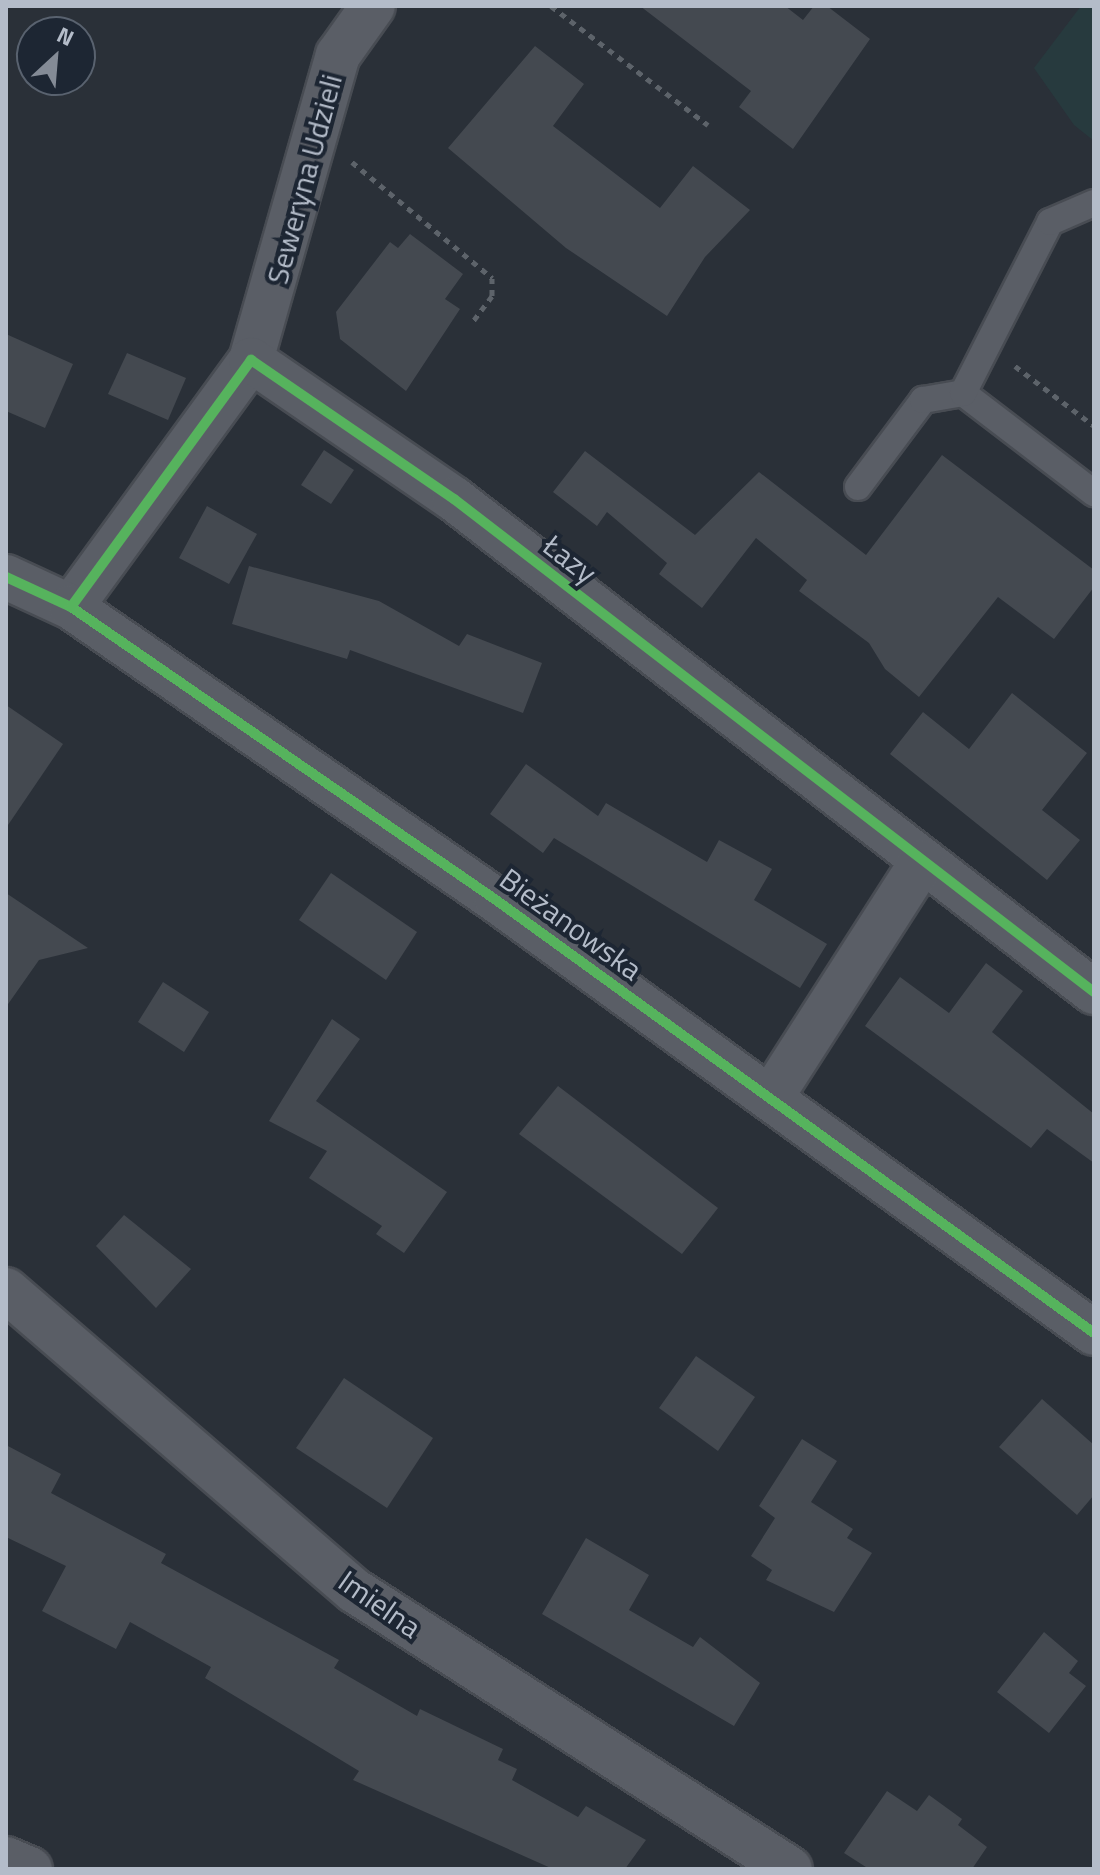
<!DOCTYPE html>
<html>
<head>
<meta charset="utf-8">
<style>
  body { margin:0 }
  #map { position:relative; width:1100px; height:1875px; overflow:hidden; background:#2a3038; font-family:"Titillium Web",sans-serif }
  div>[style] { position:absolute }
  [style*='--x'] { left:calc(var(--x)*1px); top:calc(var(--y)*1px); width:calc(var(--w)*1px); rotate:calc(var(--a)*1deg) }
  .green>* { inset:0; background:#273a3e }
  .building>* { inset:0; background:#444950 }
  .path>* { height:5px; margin-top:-2.5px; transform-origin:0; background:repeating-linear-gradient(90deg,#5d636a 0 6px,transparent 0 12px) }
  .roads { filter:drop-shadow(2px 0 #484c53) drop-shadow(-2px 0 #484c53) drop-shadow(0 2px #484c53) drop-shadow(0 -2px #484c53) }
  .service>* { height:26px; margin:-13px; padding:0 13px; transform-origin:13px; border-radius:13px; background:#5a5e66 }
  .minor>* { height:44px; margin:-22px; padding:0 22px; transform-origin:22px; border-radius:22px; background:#5a5e66 }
  .tertiary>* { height:44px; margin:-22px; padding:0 22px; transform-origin:22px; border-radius:22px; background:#5a5e66 }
  .cycleway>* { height:10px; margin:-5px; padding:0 5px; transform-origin:5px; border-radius:5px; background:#56b35d }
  span { translate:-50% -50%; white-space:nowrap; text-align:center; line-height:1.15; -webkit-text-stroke:8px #1d2633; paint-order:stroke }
  .street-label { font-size:30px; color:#b4bcc9 }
  .frame { position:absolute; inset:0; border:8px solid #b4bcc9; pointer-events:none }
  .north { position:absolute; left:16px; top:16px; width:80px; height:80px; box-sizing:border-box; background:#1d2633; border:2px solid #59626f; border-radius:50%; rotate:26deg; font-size:22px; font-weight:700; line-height:32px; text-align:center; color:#b4bcc9 }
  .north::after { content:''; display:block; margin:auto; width:28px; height:36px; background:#848b96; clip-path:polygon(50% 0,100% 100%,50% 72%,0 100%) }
</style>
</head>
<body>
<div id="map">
  <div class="green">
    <div style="clip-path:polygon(1081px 6px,1094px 6px,1094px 141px,1074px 125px,1034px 68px)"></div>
  </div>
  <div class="building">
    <div style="clip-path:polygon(640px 6px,785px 6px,803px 20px,814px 6px,827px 6px,870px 39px,793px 149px,739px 107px,751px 91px)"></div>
    <div style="clip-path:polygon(535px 46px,584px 84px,553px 126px,660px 208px,693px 166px,750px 210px,705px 257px,667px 316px,566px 248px,448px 148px)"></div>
    <div style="clip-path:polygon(410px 234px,463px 274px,445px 299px,460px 309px,406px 391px,340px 339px,336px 312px,390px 242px,398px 248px)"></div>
    <div style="clip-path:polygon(6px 334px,73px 364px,45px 428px,6px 411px)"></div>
    <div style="clip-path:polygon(127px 353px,186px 378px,168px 420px,108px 394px)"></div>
    <div style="clip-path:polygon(324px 450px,354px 470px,331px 504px,301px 485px)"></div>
    <div style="clip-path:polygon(585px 451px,695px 535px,759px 472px,866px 555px,942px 455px,1094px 570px,1094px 587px,1054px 639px,998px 597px,919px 697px,885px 669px,869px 643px,799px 591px,807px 580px,756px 538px,702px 608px,659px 574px,667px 563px,607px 512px,597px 526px,553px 492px)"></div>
    <div style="clip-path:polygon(207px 506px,257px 534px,229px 584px,179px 558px)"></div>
    <div style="clip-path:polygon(249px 566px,379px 601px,459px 646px,467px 634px,542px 663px,523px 713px,350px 650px,347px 659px,232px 624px)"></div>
    <div style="clip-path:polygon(1012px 693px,1087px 753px,1042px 810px,1080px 840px,1047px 880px,890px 754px,923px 712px,969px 749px)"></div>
    <div style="clip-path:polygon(6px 705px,63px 744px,6px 828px)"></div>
    <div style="clip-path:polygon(526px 764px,598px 816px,606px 803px,707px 862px,719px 840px,772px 869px,754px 900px,827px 944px,800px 988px,554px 838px,543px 853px,490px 814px)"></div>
    <div style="clip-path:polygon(331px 873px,417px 932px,386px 980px,299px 920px)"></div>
    <div style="clip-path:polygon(6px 893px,88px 948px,39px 960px,6px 1007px)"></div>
    <div style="clip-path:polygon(986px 963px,1023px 991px,992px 1032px,1094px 1114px,1094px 1163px,1047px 1129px,1031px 1148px,865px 1026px,900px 977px,949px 1013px)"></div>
    <div style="clip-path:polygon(163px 982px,209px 1012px,184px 1052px,138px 1022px)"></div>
    <div style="clip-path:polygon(332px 1019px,360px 1039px,316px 1101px,447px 1192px,404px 1253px,376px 1234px,382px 1226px,309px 1178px,327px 1151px,269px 1121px)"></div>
    <div style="clip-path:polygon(558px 1086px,718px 1208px,682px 1254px,519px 1134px)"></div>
    <div style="clip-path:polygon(124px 1215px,191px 1269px,156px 1308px,96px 1246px)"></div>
    <div style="clip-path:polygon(696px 1356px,755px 1397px,718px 1451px,659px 1408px)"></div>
    <div style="clip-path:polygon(344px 1378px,433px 1438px,387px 1508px,296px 1448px)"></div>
    <div style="clip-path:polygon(1042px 1399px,1094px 1445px,1094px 1495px,1077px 1515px,999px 1447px)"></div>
    <div style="clip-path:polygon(802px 1439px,837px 1461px,811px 1502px,853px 1529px,847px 1538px,872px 1553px,834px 1612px,766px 1580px,772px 1570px,751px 1556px,775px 1518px,759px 1506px)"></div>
    <div style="clip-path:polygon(6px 1445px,61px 1474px,51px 1493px,166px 1554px,161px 1563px,339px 1660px,334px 1668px,417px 1716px,420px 1709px,503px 1749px,498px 1760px,517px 1769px,512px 1780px,578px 1817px,586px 1806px,646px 1840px,625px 1869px,553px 1869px,353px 1780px,359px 1771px,205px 1678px,211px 1667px,130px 1622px,116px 1649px,42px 1611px,66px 1566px,6px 1537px)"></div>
    <div style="clip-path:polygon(586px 1538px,649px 1575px,629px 1610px,693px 1647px,700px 1637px,760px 1683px,734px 1726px,542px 1614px)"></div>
    <div style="clip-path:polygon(1044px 1632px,1078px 1661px,1069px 1673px,1086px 1686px,1049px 1733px,997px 1692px)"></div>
    <div style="clip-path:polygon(887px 1791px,917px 1811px,929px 1795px,962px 1819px,958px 1825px,987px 1847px,972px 1869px,869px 1869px,844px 1853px)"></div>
  </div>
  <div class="path">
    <div style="--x:551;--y:6;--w:197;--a:37.2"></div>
    <div style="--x:352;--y:162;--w:182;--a:39.6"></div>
    <div style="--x:492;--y:278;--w:18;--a:90"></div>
    <div style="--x:492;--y:296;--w:31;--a:127"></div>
    <div style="--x:1015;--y:366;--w:99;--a:37.2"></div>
  </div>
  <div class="roads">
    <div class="service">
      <div style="--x:963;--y:393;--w:165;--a:37.4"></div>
      <div style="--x:858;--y:487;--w:109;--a:-53.2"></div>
      <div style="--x:923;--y:400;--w:41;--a:-9.9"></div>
      <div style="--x:963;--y:393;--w:192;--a:-63"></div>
      <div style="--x:1050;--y:222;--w:48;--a:-23.4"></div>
    </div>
    <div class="minor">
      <div style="--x:251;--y:360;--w:317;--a:-74.1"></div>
      <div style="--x:338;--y:55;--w:60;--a:-54.5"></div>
      <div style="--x:71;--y:607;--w:306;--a:-53.9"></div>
      <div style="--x:251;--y:360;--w:246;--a:34.4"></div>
      <div style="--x:454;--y:499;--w:808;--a:37.61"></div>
      <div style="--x:771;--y:1097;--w:279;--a:-57.3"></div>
      <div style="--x:6;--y:1290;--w:461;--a:40.8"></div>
      <div style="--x:355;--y:1591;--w:516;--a:32.58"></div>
      <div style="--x:6;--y:1859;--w:26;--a:23"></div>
    </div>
    <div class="tertiary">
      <div style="--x:6;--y:577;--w:72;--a:24.8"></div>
      <div style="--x:71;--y:607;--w:516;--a:34.58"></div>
      <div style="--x:496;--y:900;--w:738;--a:35.91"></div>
    </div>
  </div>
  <div class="cycleway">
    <div style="--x:6;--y:577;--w:72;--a:24.8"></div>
    <div style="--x:71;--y:607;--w:516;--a:34.58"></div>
    <div style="--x:496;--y:900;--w:738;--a:35.91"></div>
    <div style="--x:71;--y:607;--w:306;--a:-53.9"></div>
    <div style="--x:251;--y:360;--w:246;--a:34.4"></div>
    <div style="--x:454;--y:499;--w:808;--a:37.61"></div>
  </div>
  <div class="street-label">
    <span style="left:304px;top:179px;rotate:-75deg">Seweryna Udzieli</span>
    <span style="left:570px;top:559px;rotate:38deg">Łazy</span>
    <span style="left:571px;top:924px;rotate:36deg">Bieżanowska</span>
    <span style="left:380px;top:1604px;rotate:35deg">Imielna</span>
  </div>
  <div class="frame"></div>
  <div class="north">N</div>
</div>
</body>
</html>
